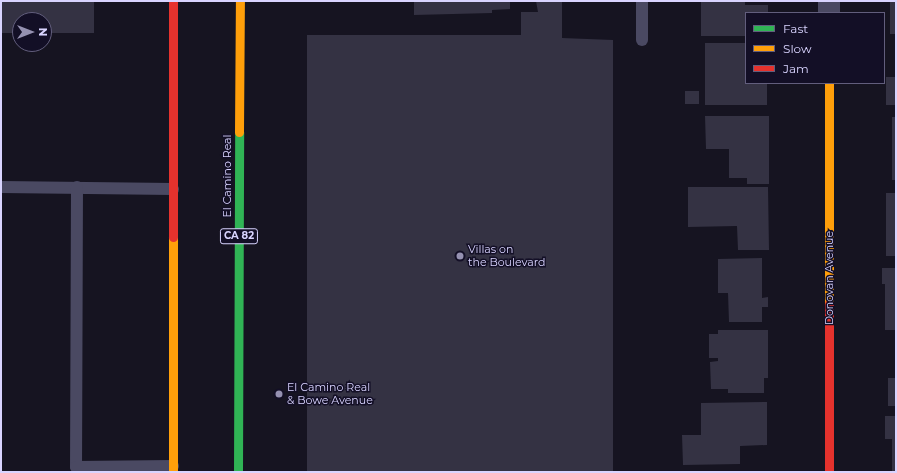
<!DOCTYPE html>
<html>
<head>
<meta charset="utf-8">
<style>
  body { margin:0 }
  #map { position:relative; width:897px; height:473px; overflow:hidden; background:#161421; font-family:Montserrat,sans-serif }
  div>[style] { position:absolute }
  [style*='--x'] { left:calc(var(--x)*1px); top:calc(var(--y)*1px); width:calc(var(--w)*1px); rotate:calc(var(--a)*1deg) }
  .building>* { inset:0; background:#343243 }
  .lane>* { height:12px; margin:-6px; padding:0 6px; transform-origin:6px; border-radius:6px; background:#4a4962 }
  .street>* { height:22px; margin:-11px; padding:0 11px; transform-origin:11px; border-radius:11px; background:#4a4962 }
  .fast>* { height:9px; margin:-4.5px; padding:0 4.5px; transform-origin:4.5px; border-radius:4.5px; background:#30b455 }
  .slow>* { height:9px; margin:-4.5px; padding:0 4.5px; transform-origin:4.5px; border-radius:4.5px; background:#ff9f0a }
  .jam>* { height:9px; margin:-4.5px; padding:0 4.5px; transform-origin:4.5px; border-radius:4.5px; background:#e5322d }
  .dots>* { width:11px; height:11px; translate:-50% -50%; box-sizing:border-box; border:2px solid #130f26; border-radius:50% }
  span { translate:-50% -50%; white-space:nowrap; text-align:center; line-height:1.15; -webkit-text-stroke:3px #130f26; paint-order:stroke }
  .shield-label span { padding:1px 3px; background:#130f26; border:1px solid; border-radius:3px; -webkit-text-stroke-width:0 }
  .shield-label { font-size:10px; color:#d9d4ff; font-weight:700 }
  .street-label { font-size:11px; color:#d9d4ff }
  .poi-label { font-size:11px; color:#d9d4ff }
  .left { translate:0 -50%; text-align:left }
  .frame { position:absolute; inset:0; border:2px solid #d9d4ff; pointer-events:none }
  .legend { position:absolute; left:745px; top:12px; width:140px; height:72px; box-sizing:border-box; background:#130f26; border:1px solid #625e7d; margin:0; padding:5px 7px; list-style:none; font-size:12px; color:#d9d4ff }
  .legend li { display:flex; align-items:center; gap:8px; height:20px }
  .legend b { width:20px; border:1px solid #625e7d }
  .north { position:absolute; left:12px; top:12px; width:40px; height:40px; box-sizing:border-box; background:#130f26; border:1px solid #625e7d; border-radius:50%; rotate:90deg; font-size:11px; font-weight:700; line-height:16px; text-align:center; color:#d9d4ff }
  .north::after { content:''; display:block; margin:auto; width:14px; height:18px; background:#9591b1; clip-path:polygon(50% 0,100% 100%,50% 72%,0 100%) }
</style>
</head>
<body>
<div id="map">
  <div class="building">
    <div style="clip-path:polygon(1px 1px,94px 1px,94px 33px,44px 33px,44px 20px,20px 20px,20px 33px,1px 33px)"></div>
    <div style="clip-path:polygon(414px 1px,510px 1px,510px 9px,492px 10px,492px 13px,414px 15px)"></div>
    <div style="clip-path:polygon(536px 1px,562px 1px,562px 38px,613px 40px,613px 472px,307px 472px,307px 35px,521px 35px,521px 12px,538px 12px)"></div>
    <div style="clip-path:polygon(701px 1px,745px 1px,745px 5px,768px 5px,768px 13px,746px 13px,746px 36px,701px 36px)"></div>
    <div style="clip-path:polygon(890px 1px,896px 1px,896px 34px,890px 34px)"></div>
    <div style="clip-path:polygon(705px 43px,746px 43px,746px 83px,767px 83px,767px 105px,705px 105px)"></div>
    <div style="clip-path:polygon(886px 77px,896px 77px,896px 105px,886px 105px)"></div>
    <div style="clip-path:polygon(685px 91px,699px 91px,699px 104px,685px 104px)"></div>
    <div style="clip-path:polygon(705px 116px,769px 116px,769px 184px,747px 184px,747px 178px,729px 178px,729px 149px,706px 149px)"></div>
    <div style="clip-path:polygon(892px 117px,896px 117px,896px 180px,892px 180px)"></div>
    <div style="clip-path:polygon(688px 187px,768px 187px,769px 250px,738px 250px,737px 226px,688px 227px)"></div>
    <div style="clip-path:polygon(886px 193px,896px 193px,896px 256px,886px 256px)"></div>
    <div style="clip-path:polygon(762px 258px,762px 298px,768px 297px,768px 307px,762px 307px,762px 322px,729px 322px,728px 293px,718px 293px,718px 259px)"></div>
    <div style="clip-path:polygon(882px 268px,896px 268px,896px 330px,885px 330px,885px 284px,882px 284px)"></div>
    <div style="clip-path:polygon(718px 330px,768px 330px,768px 378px,764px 378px,764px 393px,728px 393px,728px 389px,711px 389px,710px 362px,718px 361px,718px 358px,709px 358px,709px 334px,718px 334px)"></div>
    <div style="clip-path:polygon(888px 378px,896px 378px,896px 406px,888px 406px)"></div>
    <div style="clip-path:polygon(767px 402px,767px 445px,740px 446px,740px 464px,683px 465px,682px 435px,701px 435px,701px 403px)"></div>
    <div style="clip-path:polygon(885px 416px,896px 416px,896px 472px,892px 472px,892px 439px,885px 439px)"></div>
  </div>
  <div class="lane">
    <div style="--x:642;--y:1;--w:39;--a:90"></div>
    <div style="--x:1;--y:187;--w:172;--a:0.7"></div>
    <div style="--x:77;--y:187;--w:280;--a:90.2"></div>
    <div style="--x:76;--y:467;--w:97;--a:-0.6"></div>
  </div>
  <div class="street">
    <div style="--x:829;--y:1;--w:12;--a:90"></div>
  </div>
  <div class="fast">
    <div style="--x:238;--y:472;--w:340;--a:-89.8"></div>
  </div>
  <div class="slow">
    <div style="--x:829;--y:83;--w:221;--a:90"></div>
    <div style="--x:239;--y:132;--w:131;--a:-89.6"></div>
    <div style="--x:173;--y:237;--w:235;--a:90"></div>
  </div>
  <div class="jam">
    <div style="--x:173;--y:1;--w:236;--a:90"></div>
    <div style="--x:829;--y:304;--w:168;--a:90"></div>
  </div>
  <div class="dots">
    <div style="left:460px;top:256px;background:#9591b1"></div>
    <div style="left:279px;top:394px;background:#9591b1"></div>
  </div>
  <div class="shield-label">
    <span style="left:239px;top:236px">CA 82</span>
  </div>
  <div class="street-label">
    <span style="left:227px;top:176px;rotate:-90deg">El Camino Real</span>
    <span style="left:829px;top:278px;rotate:-90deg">Donovan Avenue</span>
  </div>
  <div class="poi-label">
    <span class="left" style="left:468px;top:256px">Villas on<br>the Boulevard</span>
    <span class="left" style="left:287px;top:394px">El Camino Real<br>&amp; Bowe Avenue</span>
  </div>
  <div class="frame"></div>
  <ul class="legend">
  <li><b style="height:5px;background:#30b455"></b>Fast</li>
  <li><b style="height:5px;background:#ff9f0a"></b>Slow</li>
  <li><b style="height:5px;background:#e5322d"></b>Jam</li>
  </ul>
  <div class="north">N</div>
</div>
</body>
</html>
